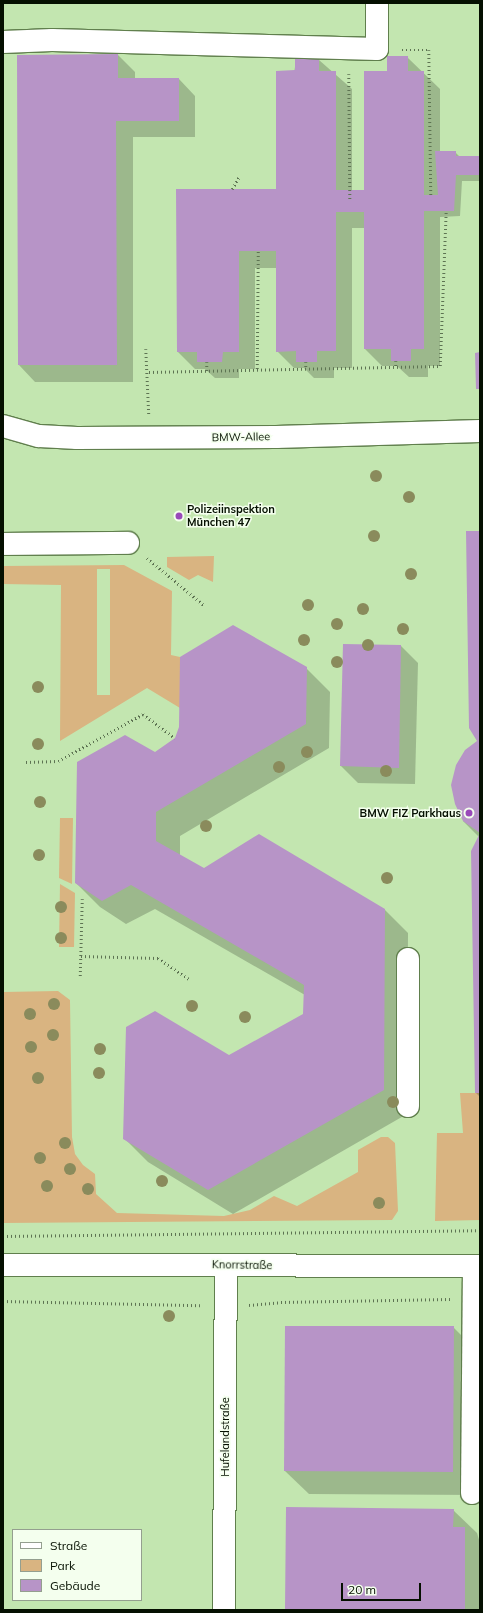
<!DOCTYPE html>
<html>
<head>
<meta charset="utf-8">
<style>
  body { margin:0 }
  #map { position:relative; width:483px; height:1613px; overflow:hidden; background:#c3e6b0; font-family:Mulish,sans-serif }
  div>[style] { position:absolute }
  [style*='--x'] { left:calc(var(--x)*1px); top:calc(var(--y)*1px); width:calc(var(--w)*1px); rotate:calc(var(--a)*1deg) }
  .green>* { inset:0; background:#d9b481 }
  .shadow>* { inset:0; background:#0003 }
  .building>* { inset:0; background:#b794c7 }
  .path>* { height:2.5px; margin-top:-1.25px; transform-origin:0; background:repeating-linear-gradient(90deg,#5d7352 0 1px,transparent 0 4px) }
  .roads { filter:drop-shadow(1px 0 #607f4d) drop-shadow(-1px 0 #607f4d) drop-shadow(0 1px #607f4d) drop-shadow(0 -1px #607f4d) }
  .minor>* { height:22px; margin:-11px; padding:0 11px; transform-origin:11px; border-radius:11px; background:#fff }
  .trees>* { width:12px; height:12px; margin:-6px; border-radius:50%; background:#8a8b5c }
  .dots>* { width:11px; height:11px; translate:-50% -50%; box-sizing:border-box; border:2px solid #f4ffee; border-radius:50% }
  span { translate:-50% -50%; white-space:nowrap; text-align:center; line-height:1.15; -webkit-text-stroke:3px #f4ffee; paint-order:stroke }
  .street-label { font-size:11px; color:#051001 }
  .poi-label { font-size:11px; color:#051001; font-weight:700 }
  .left { translate:0 -50%; text-align:left }
  .right { translate:-100% -50%; text-align:right }
  .frame { position:absolute; inset:0; border:4px solid #051001; pointer-events:none }
  .legend { position:absolute; left:12px; top:1529px; width:130px; height:72px; box-sizing:border-box; background:#f4ffee; border:1px solid #949f8f; margin:0; padding:5px 7px; list-style:none; font-size:12px; color:#051001 }
  .legend li { display:flex; align-items:center; gap:8px; height:20px }
  .legend b { width:20px; border:1px solid #949f8f }
  .scale { position:absolute; left:341px; top:1583px; width:80px; height:18px; box-sizing:border-box; border:2px solid #051001; border-top:0; padding-left:5px; font-size:12px; line-height:14px; white-space:nowrap; color:#051001; -webkit-text-stroke:3px #f4ffee; paint-order:stroke }
</style>
</head>
<body>
<div id="map">
  <div class="green">
    <div style="clip-path:polygon(214px 556px,213px 582px,198px 575px,189px 580px,167px 567px,167px 557px)"></div>
    <div style="clip-path:polygon(evenodd,124px 565px,172px 591px,171px 655px,180px 657px,180px 708px,147px 688px,60px 741px,61px 585px,3px 584px,3px 566px,124px 565px,97px 569px,110px 569px,110px 695px,97px 695px,97px 569px)"></div>
    <div style="clip-path:polygon(60px 818px,73px 818px,72px 884px,59px 878px)"></div>
    <div style="clip-path:polygon(60px 884px,75px 893px,74px 947px,59px 947px)"></div>
    <div style="clip-path:polygon(58px 991px,70px 1000px,72px 1137px,75px 1154px,83px 1165px,95px 1174px,96px 1194px,117px 1213px,224px 1216px,250px 1210px,274px 1196px,297px 1206px,358px 1172px,358px 1150px,381px 1137px,388px 1137px,395px 1143px,398px 1211px,392px 1220px,3px 1223px,3px 992px)"></div>
    <div style="clip-path:polygon(460px 1093px,480px 1093px,480px 1220px,435px 1221px,437px 1133px,463px 1133px)"></div>
  </div>
  <div class="shadow">
    <div style="clip-path:polygon(118px 55px,135px 72px,135px 79px,179px 79px,195px 96px,195px 137px,133px 137px,133px 382px,35px 382px,19px 365px)"></div>
    <div style="clip-path:polygon(407px 57px,440px 89px,440px 152px,455px 152px,460px 157px,480px 157px,480px 181px,462px 181px,460px 216px,440px 217px,440px 366px,428px 366px,428px 377px,409px 377px,397px 366px,382px 366px,365px 349px,365px 228px,352px 228px,352px 368px,334px 368px,334px 378px,314px 378px,304px 368px,294px 368px,277px 351px,277px 268px,255px 268px,255px 369px,239px 369px,239px 378px,215px 378px,205px 369px,195px 369px,178px 352px,177px 190px,277px 190px,296px 60px,319px 60px,352px 89px,352px 191px,365px 192px,388px 72px)"></div>
    <div style="clip-path:polygon(480px 532px,480px 1097px,476px 1093px,479px 837px,463px 821px,478px 741px)"></div>
    <div style="clip-path:polygon(344px 645px,401px 646px,418px 663px,415px 784px,358px 783px,341px 766px)"></div>
    <div style="clip-path:polygon(306px 668px,330px 692px,329px 748px,180px 836px,180px 856px,204px 869px,384px 909px,408px 933px,407px 1114px,233px 1214px,148px 1162px,124px 1138px,229px 1056px,304px 1015px,305px 995px,155px 909px,126px 924px,100px 907px,76px 883px,155px 753px)"></div>
    <div style="clip-path:polygon(3px 927px,4px 928px,3px 961px)"></div>
    <div style="clip-path:polygon(453px 1327px,477px 1351px,477px 1495px,309px 1494px,285px 1471px)"></div>
    <div style="clip-path:polygon(453px 1510px,477px 1533px,480px 1543px,480px 1610px,286px 1610px)"></div>
  </div>
  <div class="building">
    <div style="clip-path:polygon(118px 54px,118px 78px,179px 78px,179px 121px,116px 121px,117px 365px,18px 365px,17px 55px)"></div>
    <div style="clip-path:polygon(387px 56px,408px 56px,408px 71px,424px 71px,424px 195px,438px 195px,435px 151px,456px 151px,456px 156px,480px 156px,480px 175px,456px 175px,454px 211px,424px 211px,424px 349px,411px 349px,411px 361px,391px 361px,391px 349px,364px 349px,364px 212px,336px 212px,336px 351px,317px 351px,317px 362px,296px 362px,296px 351px,276px 352px,276px 251px,239px 251px,239px 352px,223px 352px,222px 362px,197px 362px,197px 352px,177px 352px,176px 189px,276px 189px,276px 71px,295px 70px,295px 59px,319px 59px,319px 71px,336px 71px,336px 190px,364px 190px,364px 71px,387px 71px)"></div>
    <div style="clip-path:polygon(480px 352px,480px 389px,476px 389px,475px 353px)"></div>
    <div style="clip-path:polygon(466px 531px,480px 531px,480px 1093px,475px 1093px,471px 851px,480px 833px,463px 821px,455px 804px,451px 785px,456px 765px,465px 750px,477px 741px,469px 728px)"></div>
    <div style="clip-path:polygon(233px 625px,307px 667px,306px 724px,156px 812px,156px 841px,204px 868px,259px 834px,385px 909px,384px 1090px,208px 1190px,123px 1139px,126px 1027px,155px 1011px,229px 1055px,303px 1014px,304px 985px,131px 885px,102px 901px,75px 883px,77px 762px,125px 735px,155px 752px,175px 738px,179px 727px,180px 657px)"></div>
    <div style="clip-path:polygon(343px 644px,401px 645px,399px 768px,340px 766px)"></div>
    <div style="clip-path:polygon(285px 1326px,454px 1326px,453px 1472px,284px 1471px)"></div>
    <div style="clip-path:polygon(286px 1507px,454px 1509px,453px 1527px,465px 1527px,465px 1610px,285px 1610px)"></div>
  </div>
  <div class="path">
    <div style="--x:402;--y:50;--w:27;--a:0"></div>
    <div style="--x:429;--y:50;--w:145;--a:89.2"></div>
    <div style="--x:349;--y:74;--w:127;--a:89.5"></div>
    <div style="--x:232;--y:189;--w:14;--a:-60"></div>
    <div style="--x:146;--y:349;--w:65;--a:87.4"></div>
    <div style="--x:396;--y:361;--w:6;--a:90"></div>
    <div style="--x:207;--y:362;--w:9;--a:90"></div>
    <div style="--x:306;--y:362;--w:6;--a:90"></div>
    <div style="--x:257;--y:369;--w:118;--a:-89.5"></div>
    <div style="--x:149;--y:372;--w:291;--a:-1.2"></div>
    <div style="--x:440;--y:366;--w:155;--a:-87.8"></div>
    <div style="--x:147;--y:558;--w:75;--a:39.6"></div>
    <div style="--x:26;--y:762;--w:32;--a:-2"></div>
    <div style="--x:58;--y:761;--w:97;--a:-28.9"></div>
    <div style="--x:143;--y:714;--w:40;--a:37"></div>
    <div style="--x:81;--y:956;--w:77;--a:1.5"></div>
    <div style="--x:158;--y:958;--w:37;--a:34"></div>
    <div style="--x:80;--y:976;--w:77;--a:-88.5"></div>
    <div style="--x:3;--y:1236;--w:477;--a:-0.7"></div>
    <div style="--x:3;--y:1301;--w:197;--a:1.2"></div>
    <div style="--x:249;--y:1305;--w:32;--a:-5"></div>
    <div style="--x:281;--y:1302;--w:169;--a:-1"></div>
  </div>
  <div class="roads">
    <div class="minor">
      <div style="--x:3;--y:42;--w:49;--a:-2.3"></div>
      <div style="--x:52;--y:40;--w:325;--a:1.6"></div>
      <div style="--x:377;--y:49;--w:46;--a:-90"></div>
      <div style="--x:3;--y:426;--w:37;--a:16"></div>
      <div style="--x:39;--y:436;--w:38;--a:3"></div>
      <div style="--x:77;--y:438;--w:199;--a:-0.3"></div>
      <div style="--x:276;--y:437;--w:204;--a:-1.7"></div>
      <div style="--x:3;--y:544;--w:125;--a:-0.5"></div>
      <div style="--x:408;--y:1106;--w:147;--a:-90"></div>
      <div style="--x:3;--y:1265;--w:477;--a:0.1"></div>
      <div style="--x:472;--y:1493;--w:227;--a:-89.5"></div>
      <div style="--x:224;--y:1610;--w:345;--a:-89.7"></div>
    </div>
  </div>
  <div class="trees">
    <div style="left:376px;top:476px"></div>
    <div style="left:409px;top:497px"></div>
    <div style="left:374px;top:536px"></div>
    <div style="left:411px;top:574px"></div>
    <div style="left:308px;top:605px"></div>
    <div style="left:363px;top:609px"></div>
    <div style="left:337px;top:624px"></div>
    <div style="left:403px;top:629px"></div>
    <div style="left:304px;top:640px"></div>
    <div style="left:368px;top:645px"></div>
    <div style="left:337px;top:662px"></div>
    <div style="left:38px;top:687px"></div>
    <div style="left:38px;top:744px"></div>
    <div style="left:307px;top:752px"></div>
    <div style="left:279px;top:767px"></div>
    <div style="left:386px;top:771px"></div>
    <div style="left:40px;top:802px"></div>
    <div style="left:206px;top:826px"></div>
    <div style="left:39px;top:855px"></div>
    <div style="left:387px;top:878px"></div>
    <div style="left:61px;top:907px"></div>
    <div style="left:61px;top:938px"></div>
    <div style="left:54px;top:1004px"></div>
    <div style="left:192px;top:1006px"></div>
    <div style="left:30px;top:1014px"></div>
    <div style="left:245px;top:1017px"></div>
    <div style="left:53px;top:1035px"></div>
    <div style="left:31px;top:1047px"></div>
    <div style="left:100px;top:1049px"></div>
    <div style="left:99px;top:1073px"></div>
    <div style="left:38px;top:1078px"></div>
    <div style="left:393px;top:1102px"></div>
    <div style="left:65px;top:1143px"></div>
    <div style="left:40px;top:1158px"></div>
    <div style="left:70px;top:1169px"></div>
    <div style="left:162px;top:1181px"></div>
    <div style="left:47px;top:1186px"></div>
    <div style="left:88px;top:1189px"></div>
    <div style="left:379px;top:1203px"></div>
    <div style="left:169px;top:1316px"></div>
  </div>
  <div class="dots">
    <div style="left:179px;top:516px;background:#9949b9"></div>
    <div style="left:469px;top:813px;background:#9949b9"></div>
  </div>
  <div class="street-label">
    <span style="left:241px;top:437px;rotate:-1deg">BMW-Allee</span>
    <span style="left:242px;top:1265px;rotate:1deg">Knorrstraße</span>
    <span style="left:225px;top:1437px;rotate:-90deg">Hufelandstraße</span>
  </div>
  <div class="poi-label">
    <span class="left" style="left:187px;top:516px">Polizeiinspektion<br>München 47</span>
    <span class="right" style="left:461px;top:813px">BMW FIZ Parkhaus</span>
  </div>
  <div class="frame"></div>
  <ul class="legend">
  <li><b style="height:5px;background:#fff"></b>Straße</li>
  <li><b style="height:11px;background:#d9b481"></b>Park</li>
  <li><b style="height:11px;background:#b794c7"></b>Gebäude</li>
  </ul>
  <div class="scale">20 m</div>
</div>
</body>
</html>
